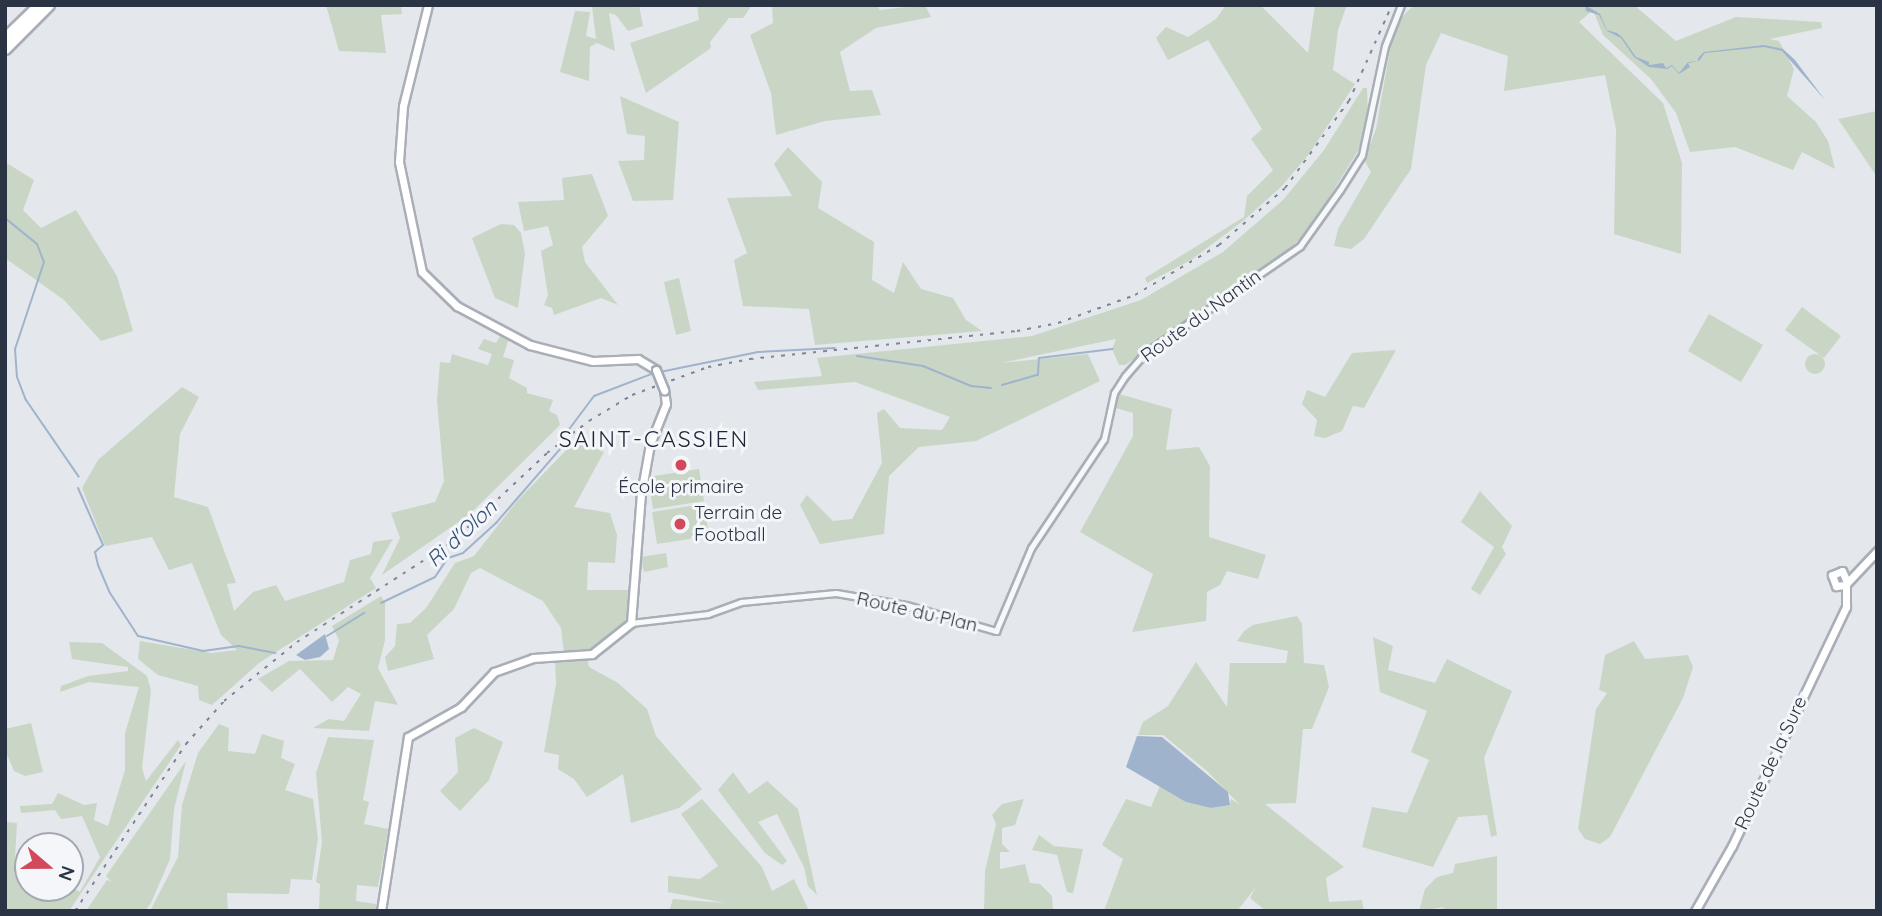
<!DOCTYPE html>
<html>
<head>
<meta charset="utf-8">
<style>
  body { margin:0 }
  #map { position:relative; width:1882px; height:916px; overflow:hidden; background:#e4e7ec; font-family:Quicksand,sans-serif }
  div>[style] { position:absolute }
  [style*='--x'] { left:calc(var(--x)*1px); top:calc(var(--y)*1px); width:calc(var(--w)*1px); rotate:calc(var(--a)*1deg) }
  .green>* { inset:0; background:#c9d6c5 }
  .round { border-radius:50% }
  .water>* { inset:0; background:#9fb4cc }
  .stream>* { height:2px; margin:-1px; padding:0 1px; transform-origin:1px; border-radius:1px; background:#9fb4cc }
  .roads { filter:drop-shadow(2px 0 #a9aeb7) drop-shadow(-2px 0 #a9aeb7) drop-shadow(0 2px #a9aeb7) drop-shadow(0 -2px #a9aeb7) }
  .minor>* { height:5px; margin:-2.5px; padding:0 2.5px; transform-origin:2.5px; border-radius:2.5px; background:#f7f8fa }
  .major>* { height:7px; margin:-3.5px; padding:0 3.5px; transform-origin:3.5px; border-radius:3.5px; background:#fff }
  .highway>* { height:9px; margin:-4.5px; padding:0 4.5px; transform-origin:4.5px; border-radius:4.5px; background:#fff }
  .rail>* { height:2px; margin-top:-1px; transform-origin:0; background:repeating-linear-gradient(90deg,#7d8696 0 3.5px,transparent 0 10.5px) }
  .bridges { filter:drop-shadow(2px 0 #a3abb8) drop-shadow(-2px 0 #a3abb8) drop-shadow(0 2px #a3abb8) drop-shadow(0 -2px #a3abb8) }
  .major-bridge>* { height:7px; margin:-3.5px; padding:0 3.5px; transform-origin:3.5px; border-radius:3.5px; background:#fff }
  .dots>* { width:19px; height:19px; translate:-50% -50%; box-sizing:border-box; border:4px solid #f4f6f9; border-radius:50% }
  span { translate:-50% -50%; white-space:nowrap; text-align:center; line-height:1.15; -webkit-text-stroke:6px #f4f6f9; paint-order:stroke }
  .street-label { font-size:19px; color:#2b3445 }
  .poi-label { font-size:19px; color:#2b3445 }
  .left { translate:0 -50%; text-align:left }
  .water-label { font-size:21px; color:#34527a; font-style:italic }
  .quarter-label { font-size:23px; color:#1d2536; letter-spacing:2px }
  .frame { position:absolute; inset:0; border:7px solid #2b3445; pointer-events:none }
  .north { position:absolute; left:14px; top:832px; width:70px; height:70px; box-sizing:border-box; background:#f4f6f9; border:2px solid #a4a8b1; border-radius:50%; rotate:110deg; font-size:19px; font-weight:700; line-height:28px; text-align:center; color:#2b3445 }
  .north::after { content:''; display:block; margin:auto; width:24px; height:32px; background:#d1495b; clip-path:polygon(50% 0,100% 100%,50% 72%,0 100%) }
</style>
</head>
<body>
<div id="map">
  <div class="green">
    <div style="clip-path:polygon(326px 5px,401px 5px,402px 14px,381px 15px,386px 53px,339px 51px)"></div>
    <div style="clip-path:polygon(588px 5px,639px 5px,643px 26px,628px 31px,616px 15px,609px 13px,615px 51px,597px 43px,590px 47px,589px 81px,560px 72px,575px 11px,590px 12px,586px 36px,596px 39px,592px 6px)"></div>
    <div style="clip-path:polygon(697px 5px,752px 5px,743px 18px,729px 18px,710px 42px,711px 48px,646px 93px,630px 43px,699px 20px)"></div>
    <div style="clip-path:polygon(772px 5px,877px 5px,880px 10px,925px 5px,931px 17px,876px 28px,840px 52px,850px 91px,872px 90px,881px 115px,825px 121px,776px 135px,771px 93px,750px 35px,773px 23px)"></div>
    <div style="clip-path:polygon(1226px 5px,1260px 5px,1308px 53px,1315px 5px,1347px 5px,1338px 30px,1333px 70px,1355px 84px,1309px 154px,1281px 187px,1243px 221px,1191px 260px,1147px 283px,1145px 278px,1244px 217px,1247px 196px,1273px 170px,1251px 139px,1262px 129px,1208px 40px,1168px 60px,1156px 38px,1166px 27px,1188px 37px,1216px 19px)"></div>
    <div style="clip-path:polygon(1414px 5px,1634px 5px,1676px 41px,1736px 17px,1821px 22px,1822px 28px,1770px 39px,1779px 41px,1794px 69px,1787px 96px,1816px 122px,1828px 141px,1835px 169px,1802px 152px,1793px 170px,1735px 147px,1690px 152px,1676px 113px,1651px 79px,1603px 35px,1593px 10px,1579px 22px,1663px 103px,1682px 163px,1681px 254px,1614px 234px,1616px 129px,1605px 75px,1504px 91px,1508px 56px,1441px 33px,1426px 65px,1411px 169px,1364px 239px,1351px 249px,1334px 246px,1338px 229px,1371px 172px,1364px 160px,1376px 129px,1391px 44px,1402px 17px)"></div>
    <div style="clip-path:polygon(1363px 88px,1367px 88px,1368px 120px,1359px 149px,1311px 227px,1283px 256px,1125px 365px,1119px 365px,1112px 349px,1116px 339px,1001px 363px,1088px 354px,1100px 381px,976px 441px,919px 447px,889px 476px,884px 534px,820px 544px,800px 505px,807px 495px,833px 521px,852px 519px,882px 463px,877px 413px,884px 409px,900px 428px,942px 430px,950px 417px,855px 382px,758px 390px,754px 382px,822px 376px,817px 358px,1032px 336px,1141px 300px,1223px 252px,1283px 200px,1324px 150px)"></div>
    <div style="clip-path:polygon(620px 96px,679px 122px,673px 200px,633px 201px,618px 161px,644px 160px,645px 136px,627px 134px)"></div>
    <div style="clip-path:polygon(1877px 111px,1877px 177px,1838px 119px)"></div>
    <div style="clip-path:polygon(788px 147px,822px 182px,818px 208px,874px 242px,872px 280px,894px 293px,903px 262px,921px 289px,953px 298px,966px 320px,982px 331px,815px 345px,809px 309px,743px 306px,734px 260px,747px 253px,727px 198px,792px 196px,774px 164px)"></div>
    <div style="clip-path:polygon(5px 162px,34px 180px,23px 210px,41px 228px,76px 210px,117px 276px,133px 331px,101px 341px,64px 300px,5px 258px)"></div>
    <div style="clip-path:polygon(592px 174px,608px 216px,582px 247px,585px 262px,618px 305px,601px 298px,554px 315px,552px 308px,544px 305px,548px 295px,541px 251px,553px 245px,548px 226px,524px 231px,518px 202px,564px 200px,562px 178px)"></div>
    <div style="clip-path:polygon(501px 224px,514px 225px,521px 233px,525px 254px,518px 308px,495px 298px,472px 238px)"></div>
    <div style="clip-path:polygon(679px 278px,691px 331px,676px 335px,664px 282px)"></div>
    <div style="clip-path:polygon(1802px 307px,1841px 336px,1824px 358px,1785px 330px)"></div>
    <div style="clip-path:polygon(1709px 314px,1763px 345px,1741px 382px,1688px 351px)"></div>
    <div style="clip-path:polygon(502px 333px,509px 338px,503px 357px,514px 360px,509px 378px,527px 388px,527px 393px,553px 400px,549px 411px,557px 415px,560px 425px,470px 514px,382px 575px,400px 538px,391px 513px,435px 502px,444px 481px,437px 401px,440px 362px,450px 363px,452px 354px,488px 365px,492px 354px,478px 349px,484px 339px,496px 343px)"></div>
    <div style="clip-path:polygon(1396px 350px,1364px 408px,1353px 406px,1342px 431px,1325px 438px,1314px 436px,1317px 420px,1302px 404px,1307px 390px,1325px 397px,1352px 353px)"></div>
    <div class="round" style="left:1805px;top:354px;width:20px;height:20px"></div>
    <div style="clip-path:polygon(182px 387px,199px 397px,180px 434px,174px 497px,208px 507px,236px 583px,227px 584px,234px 611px,253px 592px,276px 585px,285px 601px,344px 582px,350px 560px,371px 554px,373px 542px,393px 539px,370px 578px,376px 588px,259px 663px,212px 705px,199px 700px,198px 686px,158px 675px,138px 659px,140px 641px,211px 653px,237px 650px,221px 635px,192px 563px,169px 570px,152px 537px,105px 546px,82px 488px,98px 460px)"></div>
    <div style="clip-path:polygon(1119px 394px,1172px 409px,1166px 450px,1199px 447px,1210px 466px,1209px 537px,1266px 555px,1258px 579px,1227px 571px,1220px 585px,1207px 592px,1206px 621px,1132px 632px,1153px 574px,1080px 532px,1133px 436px,1133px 413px,1116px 408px)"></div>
    <div style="clip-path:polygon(576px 440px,604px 452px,574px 507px,610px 513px,617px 535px,615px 563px,588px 562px,587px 590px,631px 590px,628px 617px,616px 635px,591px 650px,564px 653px,561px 628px,543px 601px,480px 568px,471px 573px,454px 609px,427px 635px,434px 659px,388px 671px,385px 657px,395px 646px,397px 624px,410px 623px,426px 608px,455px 563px,474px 556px,517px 501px)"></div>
    <div style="clip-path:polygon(699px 469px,704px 501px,653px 509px,648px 477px)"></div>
    <div style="clip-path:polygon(1480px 491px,1512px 526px,1502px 547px,1506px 554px,1480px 595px,1471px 589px,1494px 547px,1461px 522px)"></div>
    <div style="clip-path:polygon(704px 504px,709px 536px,657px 544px,652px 512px)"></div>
    <div style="clip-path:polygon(666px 553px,668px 567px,644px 572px,641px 557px)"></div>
    <div style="clip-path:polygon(381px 596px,385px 603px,385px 640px,378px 668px,398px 705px,375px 701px,369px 731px,313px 728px,329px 719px,344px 721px,361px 694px,348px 687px,332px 702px,300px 669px,272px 692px,258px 679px,289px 661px,333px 660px,339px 640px,332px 626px)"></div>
    <div style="clip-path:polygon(1297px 616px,1302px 624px,1304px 663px,1324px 665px,1329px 687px,1312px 729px,1303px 729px,1296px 803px,1265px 804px,1344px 867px,1326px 878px,1329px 902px,1362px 900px,1364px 911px,1266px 911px,1250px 898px,1256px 887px,1237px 911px,1104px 911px,1123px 859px,1102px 845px,1126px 799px,1151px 807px,1161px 783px,1186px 802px,1211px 808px,1230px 805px,1231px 799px,1240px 805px,1207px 771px,1163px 735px,1138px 735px,1143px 722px,1168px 706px,1196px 662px,1227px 707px,1230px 663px,1286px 663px,1288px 651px,1237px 641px,1244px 631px,1253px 625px)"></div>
    <div style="clip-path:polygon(1373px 637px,1393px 646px,1388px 670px,1435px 683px,1447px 659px,1512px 691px,1484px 758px,1497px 835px,1491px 837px,1487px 815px,1458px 817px,1433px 867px,1362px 847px,1372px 807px,1407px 813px,1429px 760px,1411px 752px,1427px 711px,1380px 692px)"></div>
    <div style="clip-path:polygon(1634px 641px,1645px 659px,1688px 655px,1693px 667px,1683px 698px,1610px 837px,1600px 844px,1585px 839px,1578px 829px,1596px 709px,1607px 693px,1599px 690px,1605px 655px)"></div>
    <div style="clip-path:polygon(69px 642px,102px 643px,147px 676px,151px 690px,142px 768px,146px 781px,178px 740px,181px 745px,69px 911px,5px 911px,5px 822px,17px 823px,14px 875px,28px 878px,28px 888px,70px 886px,80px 892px,100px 857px,82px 816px,61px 819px,55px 810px,21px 813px,20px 806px,52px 804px,58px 793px,84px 805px,97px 803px,94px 820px,108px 826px,125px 770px,125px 733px,139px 687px,89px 682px,60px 692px,61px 686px,88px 676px,128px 671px,128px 667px,72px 659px)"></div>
    <div style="clip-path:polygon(587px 658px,589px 667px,618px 683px,647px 709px,656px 736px,702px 789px,679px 808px,631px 823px,623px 774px,587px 797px,574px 779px,558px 769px,559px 755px,544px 752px,556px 684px,555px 660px)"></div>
    <div style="clip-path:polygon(31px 723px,43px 772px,25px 776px,14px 771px,5px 750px,5px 729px)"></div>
    <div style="clip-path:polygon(219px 724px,229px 728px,228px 751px,255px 754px,262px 734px,284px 741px,281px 758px,295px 764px,285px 790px,313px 799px,318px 838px,312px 880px,291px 879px,289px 894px,227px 893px,228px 911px,150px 911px,178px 857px,182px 805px,198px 753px)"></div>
    <div style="clip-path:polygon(474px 728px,503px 742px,489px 780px,460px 811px,440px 791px,458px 772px,455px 738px)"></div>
    <div style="clip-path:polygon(328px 737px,374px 740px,363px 800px,369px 802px,364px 824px,388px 829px,378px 887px,357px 885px,356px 901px,376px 904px,376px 911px,319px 911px,320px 884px,316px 882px,322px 842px,316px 773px)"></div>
    <div style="clip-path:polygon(186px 761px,174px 809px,170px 859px,151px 903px,145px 911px,86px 911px,107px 880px,112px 882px,106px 876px)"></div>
    <div style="clip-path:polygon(733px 772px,749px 794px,767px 781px,798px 809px,817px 895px,808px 886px,804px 867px,777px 814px,758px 822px,787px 861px,782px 865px,765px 853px,718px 790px)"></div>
    <div style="clip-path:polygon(702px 799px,762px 867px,772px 891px,794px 879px,809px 911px,669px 911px,673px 899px,725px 903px,668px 892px,668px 876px,700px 879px,718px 866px,681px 814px)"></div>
    <div style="clip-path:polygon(1024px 799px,1015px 825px,1002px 828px,1002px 844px,1010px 852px,1000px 852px,1000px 869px,1025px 864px,1030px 883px,1040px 884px,1052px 896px,1053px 911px,984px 911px,985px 871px,996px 824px,992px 815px,1002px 804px)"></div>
    <div style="clip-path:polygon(1039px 835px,1054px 846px,1083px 849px,1073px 893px,1067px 892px,1057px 855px,1032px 850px)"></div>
    <div style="clip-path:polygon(1497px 856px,1497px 911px,1439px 911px,1445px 907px,1419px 911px,1425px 889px,1437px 877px,1453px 873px,1455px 864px)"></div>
  </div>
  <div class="water">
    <div style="clip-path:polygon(1585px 5px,1600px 14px,1607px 30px,1617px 33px,1622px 37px,1636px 57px,1649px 62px,1649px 65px,1663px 63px,1666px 68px,1672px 65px,1679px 73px,1688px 62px,1698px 61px,1698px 58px,1704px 52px,1764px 45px,1783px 49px,1795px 60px,1825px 100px,1782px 51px,1764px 47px,1705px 53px,1699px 61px,1688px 63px,1690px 67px,1679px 74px,1672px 66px,1667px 69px,1649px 67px,1634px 57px,1621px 38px,1607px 31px,1599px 15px,1586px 11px)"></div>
    <div style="clip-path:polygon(325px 634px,329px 649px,320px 657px,305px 660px,296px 655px)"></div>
    <div style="clip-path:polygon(1137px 736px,1162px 737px,1228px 792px,1230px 805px,1211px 808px,1186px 802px,1126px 767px)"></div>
  </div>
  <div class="stream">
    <div style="--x:5;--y:218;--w:41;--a:39.1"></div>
    <div style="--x:37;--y:244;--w:19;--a:69"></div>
    <div style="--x:44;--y:262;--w:92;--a:108.4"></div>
    <div style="--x:15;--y:349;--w:28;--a:86"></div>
    <div style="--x:17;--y:377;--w:25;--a:69"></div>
    <div style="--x:26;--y:400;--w:93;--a:55.5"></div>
    <div style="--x:857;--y:356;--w:67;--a:8.6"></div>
    <div style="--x:923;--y:366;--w:52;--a:22.6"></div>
    <div style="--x:971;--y:386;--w:20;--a:6"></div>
    <div style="--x:660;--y:372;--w:100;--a:-11.5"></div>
    <div style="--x:758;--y:352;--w:77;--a:-3"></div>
    <div style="--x:1002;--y:385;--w:37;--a:-16"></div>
    <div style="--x:1038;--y:375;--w:17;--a:-87"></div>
    <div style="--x:1039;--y:358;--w:74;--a:-7"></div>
    <div style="--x:564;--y:436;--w:50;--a:-53.1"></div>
    <div style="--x:594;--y:396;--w:64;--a:-21"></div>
    <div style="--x:78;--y:488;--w:62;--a:66.3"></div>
    <div style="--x:103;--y:545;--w:11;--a:139"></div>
    <div style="--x:95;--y:552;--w:13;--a:77"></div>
    <div style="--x:98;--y:565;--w:30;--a:67"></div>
    <div style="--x:110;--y:593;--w:51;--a:56.9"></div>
    <div style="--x:138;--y:636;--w:67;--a:13"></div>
    <div style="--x:203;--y:651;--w:36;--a:-8"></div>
    <div style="--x:239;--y:646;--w:37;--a:11"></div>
    <div style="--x:381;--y:603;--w:60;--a:-25.7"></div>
    <div style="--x:435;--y:577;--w:23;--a:-56"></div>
    <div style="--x:448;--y:558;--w:16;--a:-18"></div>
    <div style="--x:463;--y:553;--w:45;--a:-42.3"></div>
    <div style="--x:496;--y:523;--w:98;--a:-49.1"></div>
    <div style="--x:327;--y:636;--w:44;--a:-31.9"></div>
  </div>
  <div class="roads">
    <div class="minor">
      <div style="--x:631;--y:623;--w:78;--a:-6.7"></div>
      <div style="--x:708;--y:614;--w:35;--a:-20"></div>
      <div style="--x:741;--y:602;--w:95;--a:-5.4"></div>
      <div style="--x:836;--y:593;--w:71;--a:9.7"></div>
      <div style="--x:906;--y:605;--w:94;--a:16.1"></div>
      <div style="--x:996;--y:631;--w:90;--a:-67.1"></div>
      <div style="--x:1031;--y:548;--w:131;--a:-56.2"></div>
      <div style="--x:1104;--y:439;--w:47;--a:-77.7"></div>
      <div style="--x:1114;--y:393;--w:20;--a:-57"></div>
      <div style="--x:1125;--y:376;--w:30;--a:-49"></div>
      <div style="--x:1145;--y:353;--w:188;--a:-34.6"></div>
      <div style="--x:1300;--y:246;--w:69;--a:-54.5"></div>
      <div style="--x:1340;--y:190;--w:41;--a:-57.8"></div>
      <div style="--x:1362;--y:155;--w:111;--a:-78.1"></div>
      <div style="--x:1385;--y:46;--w:44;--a:-68.7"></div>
    </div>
    <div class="major">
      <div style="--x:428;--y:5;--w:104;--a:103.9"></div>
      <div style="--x:403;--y:106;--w:56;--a:94.1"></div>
      <div style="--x:399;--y:162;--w:112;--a:78.2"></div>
      <div style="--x:422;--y:272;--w:49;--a:44.2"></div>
      <div style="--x:457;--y:306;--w:83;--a:28.1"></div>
      <div style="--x:530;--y:345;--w:65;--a:14.3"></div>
      <div style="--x:593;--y:361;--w:45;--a:-2.5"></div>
      <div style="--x:638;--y:359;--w:21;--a:31"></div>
      <div style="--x:1847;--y:582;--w:12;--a:-114"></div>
      <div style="--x:1842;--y:571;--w:11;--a:158"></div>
      <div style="--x:1832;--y:575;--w:12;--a:70"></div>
      <div style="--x:1836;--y:586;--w:9;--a:-6"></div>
      <div style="--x:1845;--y:585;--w:47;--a:-46.7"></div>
      <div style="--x:381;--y:911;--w:176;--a:-81.2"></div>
      <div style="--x:408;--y:737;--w:61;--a:-29.5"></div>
      <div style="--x:461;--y:707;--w:48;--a:-46.7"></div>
      <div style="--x:494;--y:672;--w:41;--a:-19.7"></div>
      <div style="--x:533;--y:658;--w:59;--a:-3.9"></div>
      <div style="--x:592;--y:654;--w:50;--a:-38.5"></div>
      <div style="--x:631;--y:623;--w:129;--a:-85.6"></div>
      <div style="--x:641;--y:494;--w:51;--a:-79.8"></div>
      <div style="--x:650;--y:444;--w:43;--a:-68.2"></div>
      <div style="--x:666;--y:404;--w:14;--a:-98"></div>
      <div style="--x:1695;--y:911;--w:75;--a:-60.4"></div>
      <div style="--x:1732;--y:846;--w:265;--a:-64.5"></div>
      <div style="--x:1846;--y:607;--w:23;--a:-90"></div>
    </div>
    <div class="highway">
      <div style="--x:5;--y:37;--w:46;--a:-44.1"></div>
      <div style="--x:5;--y:49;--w:62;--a:-45"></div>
    </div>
  </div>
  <div class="rail">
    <div style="--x:75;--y:911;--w:201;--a:-56.4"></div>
    <div style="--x:186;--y:744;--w:57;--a:-48.5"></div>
    <div style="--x:224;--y:701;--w:94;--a:-38.9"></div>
    <div style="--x:297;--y:642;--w:184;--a:-32.8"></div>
    <div style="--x:452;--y:542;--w:130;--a:-43.1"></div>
    <div style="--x:547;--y:453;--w:53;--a:-37.3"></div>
    <div style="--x:589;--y:421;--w:50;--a:-31.2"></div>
    <div style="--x:632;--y:395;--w:81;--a:-20.2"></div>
    <div style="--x:708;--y:367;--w:43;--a:-10.8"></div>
    <div style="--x:750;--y:359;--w:268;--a:-6"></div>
    <div style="--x:1017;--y:331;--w:42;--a:-11"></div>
    <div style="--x:1058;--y:323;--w:82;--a:-20"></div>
    <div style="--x:1135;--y:295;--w:98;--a:-30.8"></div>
    <div style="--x:1219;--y:245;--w:87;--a:-40.8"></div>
    <div style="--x:1285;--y:188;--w:108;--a:-53.7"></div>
    <div style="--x:1349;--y:101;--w:105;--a:-65.9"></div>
  </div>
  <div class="bridges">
    <div class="major-bridge">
      <div style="--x:656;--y:370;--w:22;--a:68"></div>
    </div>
  </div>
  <div class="dots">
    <div style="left:681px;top:465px;background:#d1495b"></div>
    <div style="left:680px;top:524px;background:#d1495b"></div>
  </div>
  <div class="street-label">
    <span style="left:1201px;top:316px;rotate:-36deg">Route du Nantin</span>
    <span style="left:917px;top:612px;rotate:13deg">Route du Plan</span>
    <span style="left:1771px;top:763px;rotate:-65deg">Route de la Sure</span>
  </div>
  <div class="poi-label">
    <span style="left:681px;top:487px">École primaire</span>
    <span class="left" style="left:694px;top:524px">Terrain de<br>Football</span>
  </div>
  <div class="water-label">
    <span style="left:461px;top:533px;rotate:-43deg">Ri d'Olon</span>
  </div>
  <div class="quarter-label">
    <span style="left:654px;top:439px">SAINT-CASSIEN</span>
  </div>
  <div class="frame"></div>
  <div class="north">N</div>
</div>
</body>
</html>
